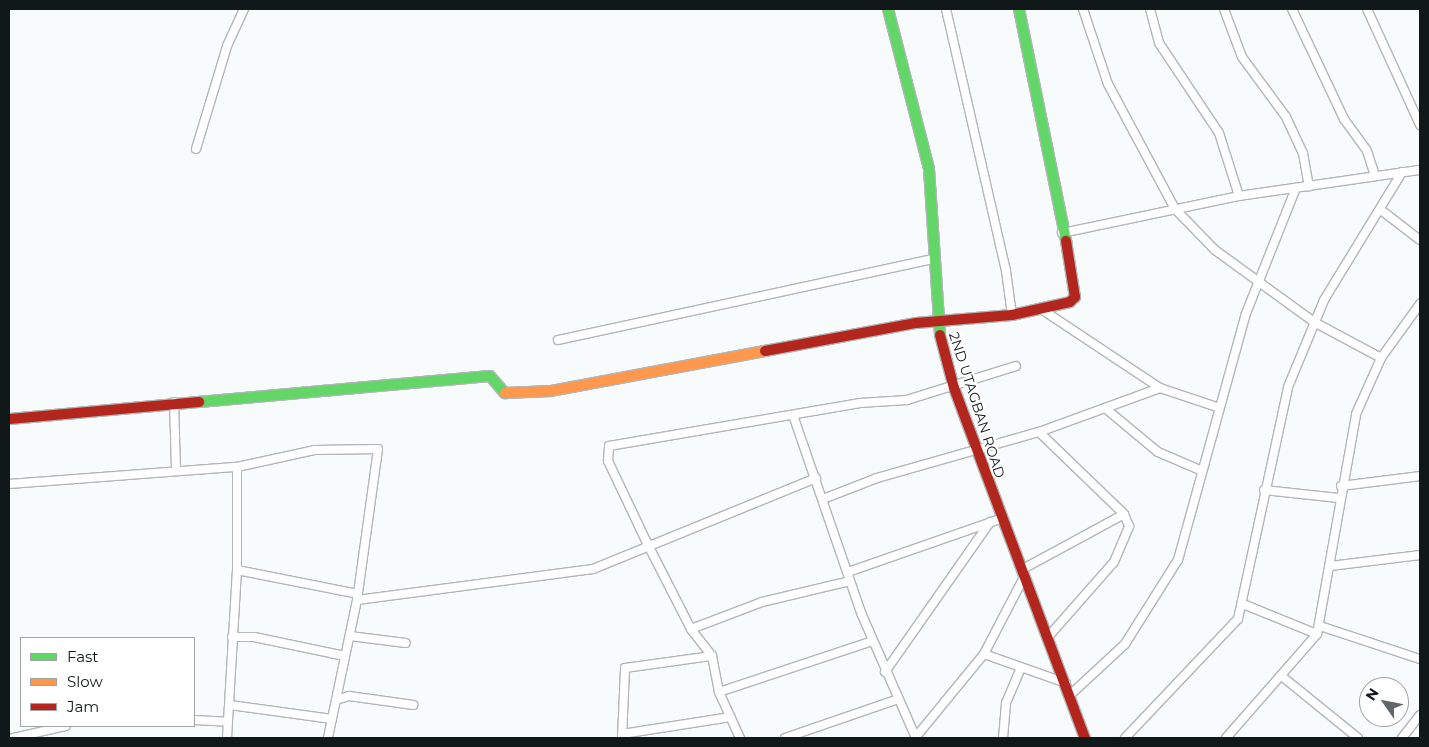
<!DOCTYPE html>
<html>
<head>
<meta charset="utf-8">
<style>
  body { margin:0 }
  #map { position:relative; width:1429px; height:747px; overflow:hidden; background:#f7fbfc; font-family:Montserrat,sans-serif }
  div>[style] { position:absolute }
  [style*='--x'] { left:calc(var(--x)*1px); top:calc(var(--y)*1px); width:calc(var(--w)*1px); rotate:calc(var(--a)*1deg) }
  .roads { filter:drop-shadow(1px 0 #b1b7b8) drop-shadow(-1px 0 #b1b7b8) drop-shadow(0 1px #b1b7b8) drop-shadow(0 -1px #b1b7b8) }
  .street>* { height:8px; margin:-4px; padding:0 4px; transform-origin:4px; border-radius:4px; background:#fefeff }
  .fast>* { height:10px; margin:-5px; padding:0 5px; transform-origin:5px; border-radius:5px; background:#63d668 }
  .slow>* { height:10px; margin:-5px; padding:0 5px; transform-origin:5px; border-radius:5px; background:#ff974d }
  .jam>* { height:10px; margin:-5px; padding:0 5px; transform-origin:5px; border-radius:5px; background:#b3261e }
  span { translate:-50% -50%; white-space:nowrap; text-align:center; line-height:1.15; -webkit-text-stroke:4.5px #fff; paint-order:stroke }
  .street-label { font-size:14px; color:#10181a }
  .frame { position:absolute; inset:0; border:10px solid #10181a; pointer-events:none }
  .legend { position:absolute; left:20px; top:637px; width:175px; height:90px; box-sizing:border-box; background:#fff; border:1px solid #9fa3a3; margin:0; padding:6px 9px; list-style:none; font-size:15px; color:#10181a }
  .legend li { display:flex; align-items:center; gap:10px; height:25px }
  .legend b { width:25px; border:1px solid #9fa3a3 }
  .north { position:absolute; left:1359px; top:677px; width:50px; height:50px; box-sizing:border-box; background:#fff; border:1px solid #9fa3a3; border-radius:50%; rotate:303deg; font-size:14px; font-weight:700; line-height:20px; text-align:center; color:#10181a }
  .north::after { content:''; display:block; margin:auto; width:18px; height:22px; background:#616769; clip-path:polygon(50% 0,100% 100%,50% 72%,0 100%) }
</style>
</head>
<body>
<div id="map">
  <div class="roads">
    <div class="street">
      <div style="--x:946;--y:9;--w:269;--a:77.1"></div>
      <div style="--x:1006;--y:271;--w:44;--a:82.2"></div>
      <div style="--x:1083;--y:9;--w:79;--a:71.6"></div>
      <div style="--x:1108;--y:84;--w:142;--a:61.8"></div>
      <div style="--x:1175;--y:209;--w:57;--a:45.7"></div>
      <div style="--x:1215;--y:250;--w:122;--a:36"></div>
      <div style="--x:1314;--y:322;--w:76;--a:28.2"></div>
      <div style="--x:1150;--y:9;--w:35;--a:75"></div>
      <div style="--x:1159;--y:43;--w:108;--a:56.3"></div>
      <div style="--x:1219;--y:133;--w:66;--a:72.4"></div>
      <div style="--x:1224;--y:9;--w:51;--a:69.4"></div>
      <div style="--x:1242;--y:57;--w:74;--a:53.7"></div>
      <div style="--x:1286;--y:117;--w:40;--a:65"></div>
      <div style="--x:1303;--y:153;--w:34;--a:80"></div>
      <div style="--x:1292;--y:9;--w:122;--a:64.7"></div>
      <div style="--x:1344;--y:119;--w:39;--a:54"></div>
      <div style="--x:1367;--y:151;--w:26;--a:72"></div>
      <div style="--x:1367;--y:9;--w:128;--a:65.4"></div>
      <div style="--x:196;--y:149;--w:108;--a:-73.2"></div>
      <div style="--x:227;--y:46;--w:41;--a:-65.3"></div>
      <div style="--x:1381;--y:210;--w:49;--a:37.6"></div>
      <div style="--x:1062;--y:233;--w:181;--a:-11.8"></div>
      <div style="--x:1239;--y:196;--w:183;--a:-8.2"></div>
      <div style="--x:558;--y:340;--w:383;--a:-12.2"></div>
      <div style="--x:1160;--y:388;--w:60;--a:18.4"></div>
      <div style="--x:174;--y:402;--w:68;--a:88.3"></div>
      <div style="--x:1105;--y:408;--w:69;--a:39.7"></div>
      <div style="--x:1158;--y:452;--w:46;--a:23.2"></div>
      <div style="--x:794;--y:418;--w:208;--a:71"></div>
      <div style="--x:862;--y:615;--w:134;--a:66.3"></div>
      <div style="--x:9;--y:484;--w:229;--a:-4.3"></div>
      <div style="--x:237;--y:467;--w:79;--a:-12.4"></div>
      <div style="--x:314;--y:450;--w:64;--a:-0.9"></div>
      <div style="--x:378;--y:449;--w:152;--a:97.9"></div>
      <div style="--x:357;--y:600;--w:141;--a:101.9"></div>
      <div style="--x:1341;--y:486;--w:80;--a:-7.2"></div>
      <div style="--x:1264;--y:490;--w:75;--a:6.1"></div>
      <div style="--x:823;--y:499;--w:58;--a:-21.3"></div>
      <div style="--x:877;--y:478;--w:168;--a:-15.9"></div>
      <div style="--x:1039;--y:432;--w:129;--a:-20"></div>
      <div style="--x:1160;--y:388;--w:143;--a:-146.4"></div>
      <div style="--x:1330;--y:566;--w:91;--a:-7"></div>
      <div style="--x:237;--y:570;--w:123;--a:11.2"></div>
      <div style="--x:1021;--y:570;--w:117;--a:-28.5"></div>
      <div style="--x:1124;--y:514;--w:118;--a:-136"></div>
      <div style="--x:848;--y:572;--w:161;--a:-19.2"></div>
      <div style="--x:1023;--y:579;--w:85;--a:117.5"></div>
      <div style="--x:984;--y:654;--w:87;--a:19.5"></div>
      <div style="--x:357;--y:600;--w:238;--a:-7.5"></div>
      <div style="--x:593;--y:569;--w:241;--a:-22.2"></div>
      <div style="--x:1243;--y:604;--w:80;--a:22.1"></div>
      <div style="--x:1320;--y:626;--w:105;--a:18.3"></div>
      <div style="--x:691;--y:629;--w:76;--a:-20.8"></div>
      <div style="--x:762;--y:602;--w:90;--a:-13.4"></div>
      <div style="--x:350;--y:636;--w:56;--a:7.1"></div>
      <div style="--x:232;--y:637;--w:22;--a:0"></div>
      <div style="--x:254;--y:637;--w:93;--a:11.8"></div>
      <div style="--x:1048;--y:637;--w:100;--a:-48.7"></div>
      <div style="--x:1114;--y:562;--w:39;--a:-67"></div>
      <div style="--x:1129;--y:526;--w:13;--a:-113"></div>
      <div style="--x:885;--y:672;--w:183;--a:-55"></div>
      <div style="--x:1284;--y:678;--w:95;--a:39"></div>
      <div style="--x:719;--y:692;--w:161;--a:-18.4"></div>
      <div style="--x:1070;--y:695;--w:75;--a:-42.8"></div>
      <div style="--x:1125;--y:644;--w:99;--a:-57.8"></div>
      <div style="--x:1178;--y:560;--w:253;--a:-74.6"></div>
      <div style="--x:1245;--y:316;--w:138;--a:-68.3"></div>
      <div style="--x:336;--y:700;--w:14;--a:-17"></div>
      <div style="--x:349;--y:696;--w:65;--a:8"></div>
      <div style="--x:230;--y:705;--w:103;--a:7.8"></div>
      <div style="--x:194;--y:720;--w:34;--a:3"></div>
      <div style="--x:622;--y:734;--w:110;--a:-8.9"></div>
      <div style="--x:13;--y:738;--w:54;--a:-12.8"></div>
      <div style="--x:227;--y:738;--w:168;--a:-86.6"></div>
      <div style="--x:237;--y:570;--w:103;--a:-90"></div>
      <div style="--x:622;--y:738;--w:70;--a:-87.5"></div>
      <div style="--x:625;--y:668;--w:88;--a:-7.9"></div>
      <div style="--x:740;--y:738;--w:51;--a:-114.5"></div>
      <div style="--x:719;--y:692;--w:37;--a:-101"></div>
      <div style="--x:712;--y:656;--w:34;--a:-128"></div>
      <div style="--x:691;--y:629;--w:97;--a:-117.1"></div>
      <div style="--x:647;--y:543;--w:91;--a:-115.4"></div>
      <div style="--x:608;--y:461;--w:15;--a:-86"></div>
      <div style="--x:609;--y:446;--w:255;--a:-9.7"></div>
      <div style="--x:860;--y:403;--w:47;--a:-3.7"></div>
      <div style="--x:907;--y:400;--w:114;--a:-17.3"></div>
      <div style="--x:785;--y:738;--w:120;--a:-19"></div>
      <div style="--x:915;--y:738;--w:109;--a:-50.6"></div>
      <div style="--x:1003;--y:738;--w:35;--a:-85"></div>
      <div style="--x:1006;--y:703;--w:39;--a:-67"></div>
      <div style="--x:1125;--y:738;--w:164;--a:-46.5"></div>
      <div style="--x:1238;--y:619;--w:237;--a:-77.8"></div>
      <div style="--x:1288;--y:387;--w:94;--a:-67.5"></div>
      <div style="--x:1324;--y:300;--w:150;--a:-58.6"></div>
      <div style="--x:1226;--y:738;--w:138;--a:-48.8"></div>
      <div style="--x:1317;--y:634;--w:223;--a:-79.9"></div>
      <div style="--x:1356;--y:414;--w:61;--a:-65.9"></div>
      <div style="--x:1381;--y:358;--w:67;--a:-54.2"></div>
      <div style="--x:1402;--y:738;--w:29;--a:-52"></div>
    </div>
    <div class="fast">
      <div style="--x:888;--y:9;--w:165;--a:75.6"></div>
      <div style="--x:929;--y:169;--w:166;--a:86.2"></div>
      <div style="--x:1019;--y:9;--w:237;--a:78.5"></div>
      <div style="--x:199;--y:402;--w:292;--a:-5.1"></div>
      <div style="--x:490;--y:376;--w:23;--a:49"></div>
    </div>
    <div class="slow">
      <div style="--x:505;--y:393;--w:46;--a:-2.5"></div>
      <div style="--x:551;--y:391;--w:218;--a:-10.6"></div>
    </div>
    <div class="jam">
      <div style="--x:940;--y:335;--w:55;--a:75.2"></div>
      <div style="--x:954;--y:388;--w:374;--a:69.5"></div>
      <div style="--x:765;--y:351;--w:154;--a:-10.5"></div>
      <div style="--x:916;--y:323;--w:96;--a:-4.8"></div>
      <div style="--x:1012;--y:315;--w:59;--a:-12.6"></div>
      <div style="--x:1070;--y:302;--w:7;--a:-45"></div>
      <div style="--x:1075;--y:297;--w:57;--a:-99.1"></div>
      <div style="--x:9;--y:419;--w:191;--a:-5.1"></div>
    </div>
  </div>
  <div class="street-label">
    <span style="left:977px;top:405px;rotate:72deg">2ND UTAGBAN ROAD</span>
  </div>
  <div class="frame"></div>
  <ul class="legend">
  <li><b style="height:6px;background:#63d668"></b>Fast</li>
  <li><b style="height:6px;background:#ff974d"></b>Slow</li>
  <li><b style="height:6px;background:#b3261e"></b>Jam</li>
  </ul>
  <div class="north">N</div>
</div>
</body>
</html>
